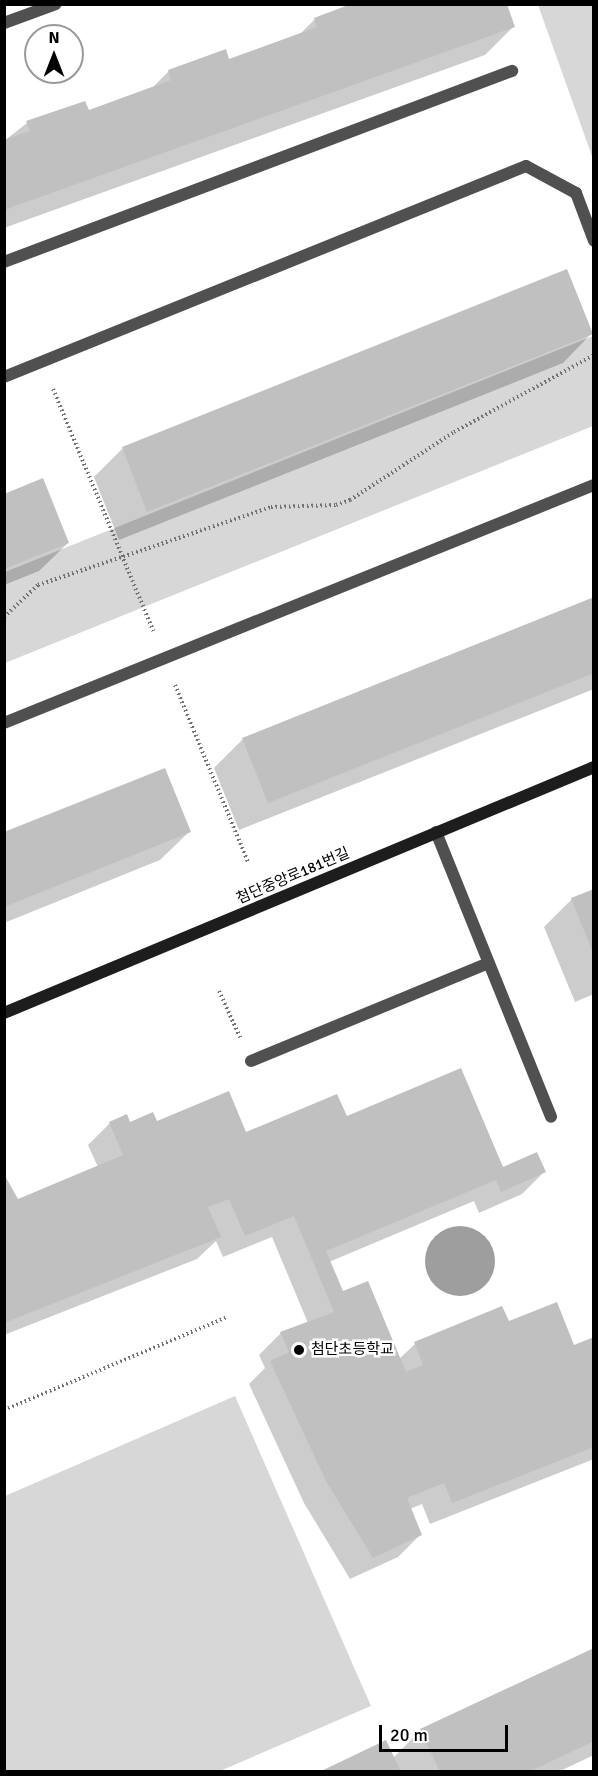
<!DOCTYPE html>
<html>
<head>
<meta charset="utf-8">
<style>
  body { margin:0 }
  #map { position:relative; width:598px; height:1776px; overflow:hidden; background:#fff; font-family:Signika,"Noto Sans KR",sans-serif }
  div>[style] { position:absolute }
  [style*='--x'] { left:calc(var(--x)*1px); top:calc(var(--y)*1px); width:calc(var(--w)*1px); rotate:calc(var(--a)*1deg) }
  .green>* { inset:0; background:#d7d7d7 }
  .water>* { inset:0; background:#9e9e9e }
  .round { border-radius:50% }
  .shadow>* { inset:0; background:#0003 }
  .building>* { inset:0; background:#c0c0c0 }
  .path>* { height:4px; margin-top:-2px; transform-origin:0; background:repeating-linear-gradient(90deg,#727272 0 1.5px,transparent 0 4.5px) }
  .lane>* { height:12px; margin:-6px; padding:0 6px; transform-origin:6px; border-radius:6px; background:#505050 }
  .secondary>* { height:12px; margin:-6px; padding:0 6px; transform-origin:6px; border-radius:6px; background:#1d1d1d }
  .dots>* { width:16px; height:16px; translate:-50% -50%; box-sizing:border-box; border:3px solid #fff; border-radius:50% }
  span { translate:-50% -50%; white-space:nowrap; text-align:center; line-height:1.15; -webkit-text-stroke:5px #fff; paint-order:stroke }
  .street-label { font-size:15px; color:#000 }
  .poi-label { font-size:15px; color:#000 }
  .left { translate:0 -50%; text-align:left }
  .frame { position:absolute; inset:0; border:6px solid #000; pointer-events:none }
  .north { position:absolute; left:24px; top:24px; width:60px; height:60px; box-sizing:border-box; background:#fff; border:2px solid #999; border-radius:50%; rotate:0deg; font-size:16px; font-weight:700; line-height:24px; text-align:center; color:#000 }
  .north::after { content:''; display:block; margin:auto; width:21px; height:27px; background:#000; clip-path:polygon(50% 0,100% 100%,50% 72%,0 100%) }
  .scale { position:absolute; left:379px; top:1725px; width:129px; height:27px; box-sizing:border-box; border:3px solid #000; border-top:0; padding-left:8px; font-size:18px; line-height:21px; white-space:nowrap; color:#000; -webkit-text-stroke:4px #fff; paint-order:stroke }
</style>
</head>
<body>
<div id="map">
  <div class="green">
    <div style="clip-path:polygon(538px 5px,593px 5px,593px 159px)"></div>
    <div style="clip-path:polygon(593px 336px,593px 426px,5px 663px,5px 572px)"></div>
    <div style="clip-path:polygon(235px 1396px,371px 1706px,220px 1771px,5px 1771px,5px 1496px)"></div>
  </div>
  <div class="water">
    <div class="round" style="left:425px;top:1226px;width:70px;height:70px"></div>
  </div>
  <div class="shadow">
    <div style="clip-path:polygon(315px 19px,513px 27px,485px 55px,4px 228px,4px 141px,27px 123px,88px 112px,151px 89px,169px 71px,229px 60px,298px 36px)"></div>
    <div style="clip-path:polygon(567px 271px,591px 334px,563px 363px,119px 540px,94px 477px,122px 449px)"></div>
    <div style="clip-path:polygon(4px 495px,68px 543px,39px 571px,4px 585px)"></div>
    <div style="clip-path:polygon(594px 599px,594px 689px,239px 830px,214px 768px,243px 739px)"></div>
    <div style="clip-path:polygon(189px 832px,160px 860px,4px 923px,4px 833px)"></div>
    <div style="clip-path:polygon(594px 890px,594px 994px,575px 1002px,544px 927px,572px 899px)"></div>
    <div style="clip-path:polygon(346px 1118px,502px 1169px,544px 1172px,522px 1194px,479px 1213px,474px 1201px,329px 1262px,342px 1293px,399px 1359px,415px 1344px,501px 1308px,508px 1323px,574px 1347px,594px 1338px,594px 1459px,430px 1524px,422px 1504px,410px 1509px,420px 1535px,398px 1557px,350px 1579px,304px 1503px,249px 1384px,265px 1368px,259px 1355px,281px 1333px,308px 1323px,272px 1237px,223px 1257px,216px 1241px,197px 1259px,4px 1335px,4px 1176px,17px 1201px,98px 1167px,88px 1145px,110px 1123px,156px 1123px,245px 1134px)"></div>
    <div style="clip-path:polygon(594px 1650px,594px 1755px,558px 1772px,322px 1772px,393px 1758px,421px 1730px)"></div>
  </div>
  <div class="building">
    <div style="clip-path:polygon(351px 4px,507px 4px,515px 27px,4px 210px,4px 140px,30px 131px,26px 121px,85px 101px,89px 110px,171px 80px,168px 70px,226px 49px,229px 59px,317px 27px,314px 18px)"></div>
    <div style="clip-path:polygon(567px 269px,593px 334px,147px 512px,122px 447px)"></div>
    <div style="clip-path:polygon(43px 478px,69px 543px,4px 569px,4px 494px)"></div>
    <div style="clip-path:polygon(594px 597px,594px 673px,268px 803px,242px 738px)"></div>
    <div style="clip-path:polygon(165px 768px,191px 832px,4px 907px,4px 832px)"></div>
    <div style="clip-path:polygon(594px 889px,594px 953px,593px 953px,571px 898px)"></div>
    <div style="clip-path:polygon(461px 1068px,503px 1167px,537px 1152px,546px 1172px,501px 1192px,496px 1180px,326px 1251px,343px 1291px,368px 1281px,406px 1372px,423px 1365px,414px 1342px,502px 1306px,509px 1321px,557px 1302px,574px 1345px,594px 1337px,594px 1447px,452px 1503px,444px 1483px,407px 1498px,422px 1535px,373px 1558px,326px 1481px,270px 1361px,289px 1352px,280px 1332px,334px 1312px,294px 1216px,245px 1236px,229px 1199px,208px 1207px,221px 1237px,4px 1323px,4px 1174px,18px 1199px,123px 1155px,109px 1122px,127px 1114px,130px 1122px,153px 1112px,157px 1121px,229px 1091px,246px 1132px,337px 1094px,347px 1116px)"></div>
    <div style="clip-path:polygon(594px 1648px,594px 1741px,529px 1772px,440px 1772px,420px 1729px)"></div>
    <div style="clip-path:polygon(386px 1740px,401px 1772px,319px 1772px)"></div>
  </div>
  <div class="path">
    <div style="--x:53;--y:389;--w:262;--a:67.5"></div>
    <div style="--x:4;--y:617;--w:47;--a:-43.3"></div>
    <div style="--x:38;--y:585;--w:246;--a:-18.5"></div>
    <div style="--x:271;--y:507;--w:65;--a:-1.8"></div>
    <div style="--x:336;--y:505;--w:15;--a:-20"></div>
    <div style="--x:350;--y:500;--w:124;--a:-33.2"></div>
    <div style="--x:454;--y:432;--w:160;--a:-28.8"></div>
    <div style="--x:175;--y:685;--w:191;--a:67.6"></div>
    <div style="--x:219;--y:991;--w:51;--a:65.5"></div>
    <div style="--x:4;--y:1410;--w:242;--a:-22.6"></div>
  </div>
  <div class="lane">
    <div style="--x:4;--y:23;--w:55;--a:-20.1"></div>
    <div style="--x:4;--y:262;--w:543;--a:-20.61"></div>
    <div style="--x:4;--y:377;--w:563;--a:-22.01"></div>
    <div style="--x:526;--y:166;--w:57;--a:28.4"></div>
    <div style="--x:576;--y:193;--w:51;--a:69.4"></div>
    <div style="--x:4;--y:723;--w:636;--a:-21.97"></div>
    <div style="--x:436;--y:832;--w:307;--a:68"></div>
    <div style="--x:251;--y:1061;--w:257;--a:-22.4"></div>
  </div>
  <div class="secondary">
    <div style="--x:4;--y:1013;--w:639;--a:-22.63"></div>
  </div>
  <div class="dots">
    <div style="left:299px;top:1350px;background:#000"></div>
  </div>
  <div class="street-label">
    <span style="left:293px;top:876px;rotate:-23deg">첨단중앙로181번길</span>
  </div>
  <div class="poi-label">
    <span class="left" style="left:311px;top:1350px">첨단초등학교</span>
  </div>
  <div class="frame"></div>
  <div class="north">N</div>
  <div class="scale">20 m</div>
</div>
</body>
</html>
